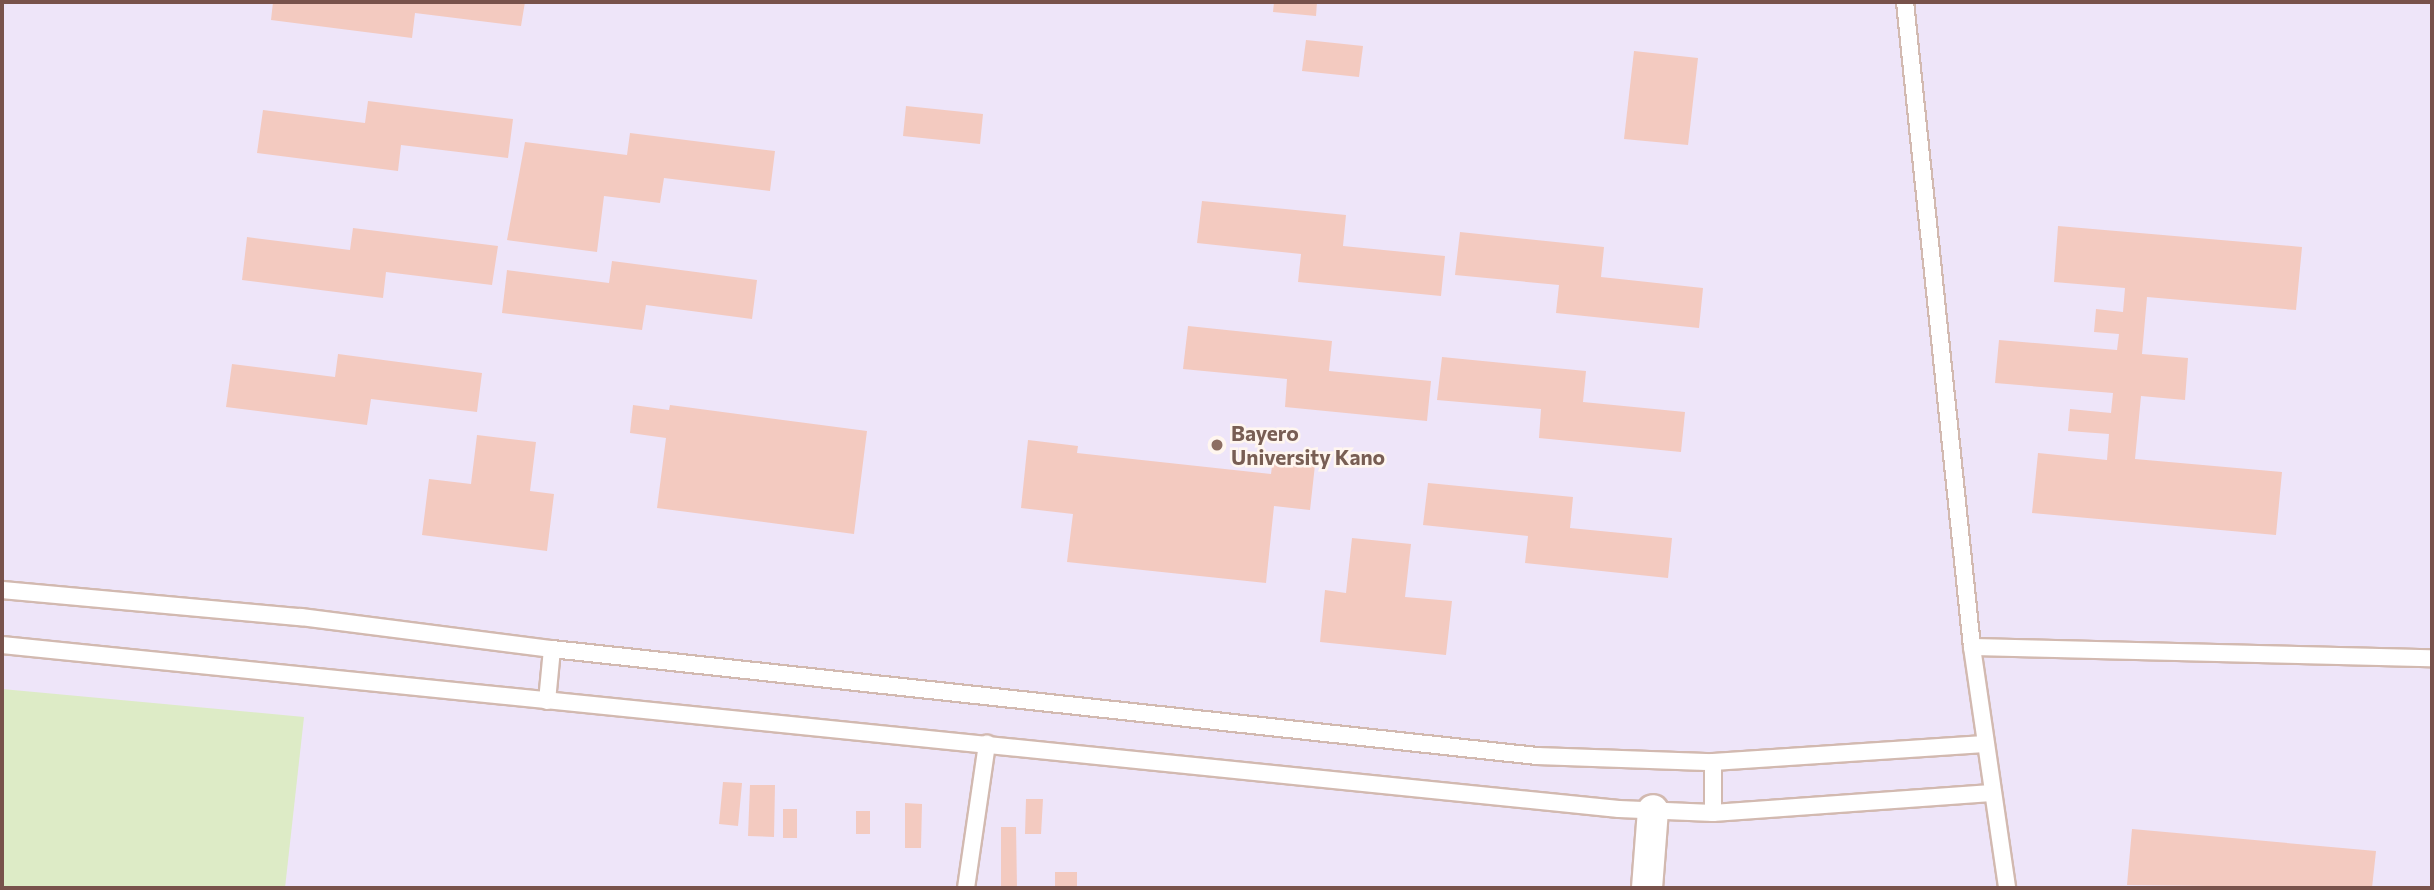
<!DOCTYPE html>
<html>
<head>
<meta charset="utf-8">
<style>
  body { margin:0 }
  #map { position:relative; width:2434px; height:890px; overflow:hidden; background:#fdf1e9; font-family:Commissioner,sans-serif }
  div>[style] { position:absolute }
  [style*='--x'] { left:calc(var(--x)*1px); top:calc(var(--y)*1px); width:calc(var(--w)*1px); rotate:calc(var(--a)*1deg) }
  .education>* { inset:0; background:#eee5f9 }
  .green>* { inset:0; background:#ddebc6 }
  .building>* { inset:0; background:#f3cac0 }
  .roads { filter:drop-shadow(2px 0 #d2b9b0) drop-shadow(-2px 0 #d2b9b0) drop-shadow(0 2px #d2b9b0) drop-shadow(0 -2px #d2b9b0) }
  .lane>* { height:16px; margin:-8px; padding:0 8px; transform-origin:8px; border-radius:8px; background:#fff }
  .street>* { height:30px; margin:-15px; padding:0 15px; transform-origin:15px; border-radius:15px; background:#fff }
  .dots>* { width:19px; height:19px; translate:-50% -50%; box-sizing:border-box; border:4px solid #fff6ef; border-radius:50% }
  span { translate:-50% -50%; white-space:nowrap; text-align:center; line-height:1.15; -webkit-text-stroke:5px #fff6ef; paint-order:stroke }
  .education-label { font-size:21px; color:#785e54; font-weight:700 }
  .left { translate:0 -50%; text-align:left }
  .frame { position:absolute; inset:0; border:4px solid #78524b; pointer-events:none }
</style>
</head>
<body>
<div id="map">
  <div class="education">
    <div style="clip-path:polygon(2px 2px,2432px 2px,2432px 888px,2px 888px)"></div>
  </div>
  <div class="green">
    <div style="clip-path:polygon(2px 689px,304px 717px,285px 888px,2px 888px)"></div>
  </div>
  <div class="building">
    <div style="clip-path:polygon(273px 2px,525px 2px,521px 26px,415px 13px,412px 38px,271px 20px)"></div>
    <div style="clip-path:polygon(1274px 2px,1317px 2px,1316px 16px,1273px 12px)"></div>
    <div style="clip-path:polygon(1306px 40px,1363px 46px,1359px 77px,1302px 71px)"></div>
    <div style="clip-path:polygon(1634px 51px,1698px 58px,1688px 145px,1624px 139px)"></div>
    <div style="clip-path:polygon(368px 101px,513px 119px,508px 158px,401px 145px,398px 171px,257px 153px,263px 110px,365px 123px)"></div>
    <div style="clip-path:polygon(906px 106px,983px 114px,980px 144px,903px 136px)"></div>
    <div style="clip-path:polygon(630px 133px,775px 151px,770px 191px,664px 178px,660px 203px,604px 196px,597px 252px,507px 240px,525px 142px,627px 155px)"></div>
    <div style="clip-path:polygon(1202px 201px,1346px 215px,1343px 246px,1445px 256px,1441px 296px,1298px 282px,1301px 254px,1197px 243px)"></div>
    <div style="clip-path:polygon(2058px 226px,2302px 247px,2296px 310px,2147px 297px,2142px 354px,2188px 358px,2185px 400px,2141px 396px,2135px 459px,2282px 472px,2276px 535px,2032px 513px,2038px 453px,2107px 460px,2109px 434px,2068px 431px,2070px 409px,2111px 413px,2113px 393px,1995px 383px,1999px 340px,2117px 350px,2119px 334px,2094px 332px,2096px 309px,2123px 312px,2125px 288px,2054px 282px)"></div>
    <div style="clip-path:polygon(353px 228px,498px 246px,492px 285px,386px 272px,383px 298px,242px 280px,247px 237px,350px 250px)"></div>
    <div style="clip-path:polygon(1460px 232px,1604px 247px,1601px 277px,1703px 288px,1699px 328px,1556px 313px,1559px 285px,1455px 275px)"></div>
    <div style="clip-path:polygon(612px 261px,757px 280px,752px 319px,646px 305px,642px 330px,502px 313px,507px 270px,609px 283px)"></div>
    <div style="clip-path:polygon(1188px 326px,1332px 341px,1329px 371px,1431px 381px,1427px 421px,1285px 407px,1287px 379px,1183px 369px)"></div>
    <div style="clip-path:polygon(338px 354px,482px 373px,477px 412px,371px 399px,367px 425px,226px 407px,232px 364px,335px 377px)"></div>
    <div style="clip-path:polygon(1442px 357px,1586px 371px,1583px 402px,1685px 412px,1681px 452px,1539px 438px,1541px 409px,1437px 400px)"></div>
    <div style="clip-path:polygon(633px 405px,669px 410px,670px 405px,867px 431px,854px 534px,657px 508px,666px 438px,630px 433px)"></div>
    <div style="clip-path:polygon(477px 435px,536px 442px,530px 491px,554px 494px,547px 551px,422px 535px,429px 479px,471px 484px)"></div>
    <div style="clip-path:polygon(1028px 440px,1078px 446px,1077px 453px,1271px 474px,1274px 451px,1316px 456px,1310px 510px,1274px 506px,1266px 583px,1067px 562px,1073px 514px,1021px 508px)"></div>
    <div style="clip-path:polygon(1428px 483px,1573px 497px,1570px 528px,1672px 538px,1668px 578px,1525px 563px,1528px 536px,1423px 525px)"></div>
    <div style="clip-path:polygon(1352px 538px,1411px 544px,1405px 597px,1452px 601px,1446px 655px,1320px 642px,1325px 590px,1346px 593px)"></div>
    <div style="clip-path:polygon(723px 782px,742px 783px,738px 826px,719px 824px)"></div>
    <div style="clip-path:polygon(750px 785px,775px 785px,774px 837px,748px 836px)"></div>
    <div style="clip-path:polygon(1026px 799px,1043px 799px,1041px 834px,1025px 834px)"></div>
    <div style="clip-path:polygon(905px 803px,922px 804px,921px 848px,905px 848px)"></div>
    <div style="clip-path:polygon(783px 809px,797px 809px,797px 838px,783px 838px)"></div>
    <div style="clip-path:polygon(856px 811px,870px 811px,870px 834px,856px 834px)"></div>
    <div style="clip-path:polygon(1001px 827px,1016px 827px,1017px 888px,1001px 888px)"></div>
    <div style="clip-path:polygon(2132px 829px,2376px 851px,2372px 888px,2127px 885px)"></div>
    <div style="clip-path:polygon(1055px 872px,1077px 872px,1077px 886px,1055px 886px)"></div>
  </div>
  <div class="roads">
    <div class="lane">
      <div style="--x:1905;--y:2;--w:648;--a:84.07"></div>
      <div style="--x:1972;--y:647;--w:244;--a:81.7"></div>
      <div style="--x:2;--y:590;--w:300;--a:5.2"></div>
      <div style="--x:301;--y:617;--w:253;--a:7.3"></div>
      <div style="--x:552;--y:649;--w:991;--a:6.2"></div>
      <div style="--x:1537;--y:756;--w:176;--a:2"></div>
      <div style="--x:1713;--y:762;--w:272;--a:-3.8"></div>
      <div style="--x:2;--y:645;--w:1625;--a:5.79"></div>
      <div style="--x:1619;--y:809;--w:94;--a:2.4"></div>
      <div style="--x:1713;--y:813;--w:279;--a:-4.1"></div>
      <div style="--x:1972;--y:647;--w:460;--a:1.4"></div>
      <div style="--x:547;--y:701;--w:52;--a:-84.5"></div>
      <div style="--x:1713;--y:762;--w:51;--a:90"></div>
      <div style="--x:966;--y:888;--w:146;--a:-81.7"></div>
    </div>
    <div class="street">
      <div style="--x:1647;--y:888;--w:78;--a:-85.6"></div>
    </div>
  </div>
  <div class="dots">
    <div style="left:1217px;top:445px;background:#8d6e63"></div>
  </div>
  <div class="education-label">
    <span class="left" style="left:1231px;top:445px">Bayero<br>University Kano</span>
  </div>
  <div class="frame"></div>
</div>
</body>
</html>
